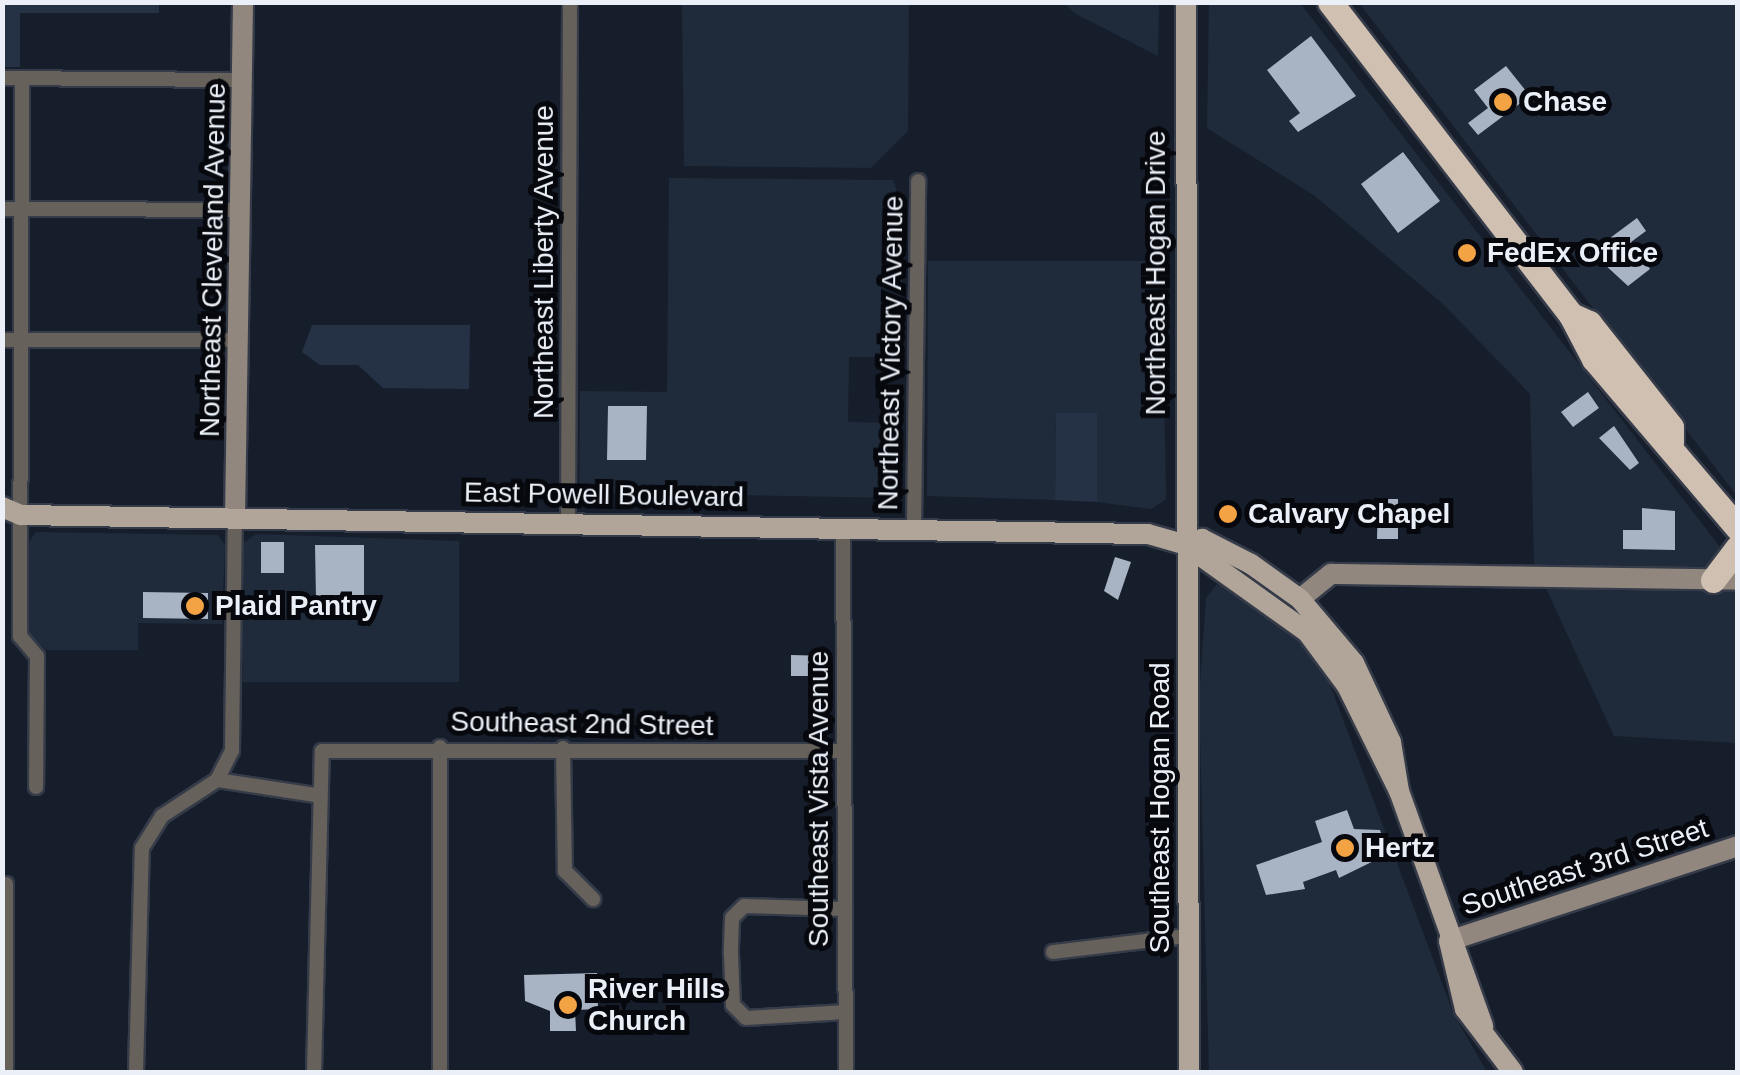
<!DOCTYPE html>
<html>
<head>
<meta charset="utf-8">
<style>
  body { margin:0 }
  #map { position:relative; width:1740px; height:1075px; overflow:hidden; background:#171e2b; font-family:Arial,sans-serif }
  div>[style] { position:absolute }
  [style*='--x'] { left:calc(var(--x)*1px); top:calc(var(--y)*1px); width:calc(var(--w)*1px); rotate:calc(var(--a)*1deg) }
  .built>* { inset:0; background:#1f2a3b }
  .green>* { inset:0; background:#253246 }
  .building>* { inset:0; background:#a8b3c3 }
  .roads { filter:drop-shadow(2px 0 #353b48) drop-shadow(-2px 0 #353b48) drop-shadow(0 2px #353b48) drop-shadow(0 -2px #353b48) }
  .street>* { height:14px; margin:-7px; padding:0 7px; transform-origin:7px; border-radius:7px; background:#67615b }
  .secondary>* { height:20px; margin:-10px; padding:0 10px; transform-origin:10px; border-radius:10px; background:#91877e }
  .primary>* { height:20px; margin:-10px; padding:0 10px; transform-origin:10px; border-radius:10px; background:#b1a599 }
  .highway>* { height:25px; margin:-12.5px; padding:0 12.5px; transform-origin:12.5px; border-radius:12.5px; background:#cfc0b1 }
  .dots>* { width:28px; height:28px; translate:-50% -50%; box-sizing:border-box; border:5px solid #06080d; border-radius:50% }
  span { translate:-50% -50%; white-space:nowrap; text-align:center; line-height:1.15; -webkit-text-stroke:10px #06080d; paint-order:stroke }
  .poi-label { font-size:28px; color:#eaeff8; font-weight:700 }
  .left { translate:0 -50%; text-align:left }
  .street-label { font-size:28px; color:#eaeff8 }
  .frame { position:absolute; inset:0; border:5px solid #eaeff8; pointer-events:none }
</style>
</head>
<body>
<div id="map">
  <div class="built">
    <div style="clip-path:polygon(682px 3px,909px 3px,908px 131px,871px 168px,684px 166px)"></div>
    <div style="clip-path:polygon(1065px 3px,1159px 3px,1158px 56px,1074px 13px)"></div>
    <div style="clip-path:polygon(1209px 3px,1300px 3px,1737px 569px,1737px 743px,1614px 736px,1534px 562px,1530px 394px,1443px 304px,1315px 196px,1207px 128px)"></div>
    <div style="clip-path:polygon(1359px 3px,1737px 3px,1737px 496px)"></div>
    <div style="clip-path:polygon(669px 178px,893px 180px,903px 207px,901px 357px,849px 357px,848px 422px,901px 423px,895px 498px,579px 492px,580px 391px,667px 392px)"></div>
    <div style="clip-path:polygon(928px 261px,1162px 261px,1166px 499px,1151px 509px,1097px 502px,1096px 413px,1056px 413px,1055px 500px,927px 496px)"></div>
    <div style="clip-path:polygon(36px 532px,218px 535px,225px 545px,222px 624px,138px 623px,138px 650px,46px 650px,28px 633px,26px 546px)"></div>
    <div style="clip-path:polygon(256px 534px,459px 541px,459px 682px,242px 682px,243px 543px)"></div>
    <div style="clip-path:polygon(1217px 584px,1285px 625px,1326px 674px,1454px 1015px,1487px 1072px,1209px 1072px,1199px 699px,1206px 598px)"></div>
  </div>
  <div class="green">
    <div style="clip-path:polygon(3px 2px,159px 3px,159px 13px,20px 13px,20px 67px,3px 67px)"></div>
    <div style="clip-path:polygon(312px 325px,470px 325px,469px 389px,383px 388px,358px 365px,320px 365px,302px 352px)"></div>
    <div style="clip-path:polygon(1056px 413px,1097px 413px,1097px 502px,1055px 500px)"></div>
  </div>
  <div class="building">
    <div style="clip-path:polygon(1311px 36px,1356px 96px,1298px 132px,1289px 121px,1300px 113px,1267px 70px)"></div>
    <div style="clip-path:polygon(1506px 66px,1530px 96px,1478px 135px,1468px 123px,1488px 108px,1474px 90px)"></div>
    <div style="clip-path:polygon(1403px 152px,1440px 201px,1398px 233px,1361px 184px)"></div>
    <div style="clip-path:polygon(1637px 218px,1646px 231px,1631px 242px,1650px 269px,1628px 286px,1591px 252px)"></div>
    <div style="clip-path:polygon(1588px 392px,1599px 408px,1573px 427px,1561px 412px)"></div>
    <div style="clip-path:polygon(608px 406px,647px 406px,646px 460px,607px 460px)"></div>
    <div style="clip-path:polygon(1614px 426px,1639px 463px,1630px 470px,1599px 438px)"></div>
    <div style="clip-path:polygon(1378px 499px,1398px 499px,1398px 539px,1377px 539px)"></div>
    <div style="clip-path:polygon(1642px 508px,1675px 511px,1675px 550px,1623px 549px,1623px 530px,1642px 530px)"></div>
    <div style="clip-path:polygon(261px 542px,284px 542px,284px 573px,261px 573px)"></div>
    <div style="clip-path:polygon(315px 545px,364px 545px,364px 598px,316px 599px)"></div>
    <div style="clip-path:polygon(1115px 557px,1131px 562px,1118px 600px,1104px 591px)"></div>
    <div style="clip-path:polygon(143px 592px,208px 593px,208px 619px,143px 618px)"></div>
    <div style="clip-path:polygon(791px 655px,832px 656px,832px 676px,791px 676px)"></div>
    <div style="clip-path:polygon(1347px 810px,1354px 829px,1380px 830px,1388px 854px,1339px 878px,1336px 870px,1303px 882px,1305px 889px,1266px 895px,1256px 865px,1322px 842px,1315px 821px)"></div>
    <div style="clip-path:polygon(597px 973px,598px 1009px,575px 1010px,576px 1031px,550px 1031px,550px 1011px,525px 1001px,524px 975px)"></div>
  </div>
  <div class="roads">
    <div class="street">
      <div style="--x:2;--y:78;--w:241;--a:0.5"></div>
      <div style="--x:22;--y:78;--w:558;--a:90.21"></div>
      <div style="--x:20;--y:636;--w:26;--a:50"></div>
      <div style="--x:37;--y:656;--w:131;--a:90.4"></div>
      <div style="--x:2;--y:209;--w:240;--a:0.2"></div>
      <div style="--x:2;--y:340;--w:238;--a:0"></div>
      <div style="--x:568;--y:522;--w:520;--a:-89.78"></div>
      <div style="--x:843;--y:526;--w:546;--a:89.69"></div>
      <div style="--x:914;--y:526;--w:345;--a:-89.3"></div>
      <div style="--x:563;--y:748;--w:123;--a:89.1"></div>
      <div style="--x:565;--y:871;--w:40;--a:45"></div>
      <div style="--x:217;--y:780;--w:99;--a:8.7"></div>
      <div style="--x:6;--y:884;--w:188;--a:90"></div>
      <div style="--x:845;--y:909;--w:101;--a:-178.3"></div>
      <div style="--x:744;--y:906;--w:17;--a:135"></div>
      <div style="--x:732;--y:918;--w:36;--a:92"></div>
      <div style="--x:731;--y:954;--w:51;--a:87.8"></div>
      <div style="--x:733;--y:1005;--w:18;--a:45"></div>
      <div style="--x:746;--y:1018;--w:100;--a:-3.4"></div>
      <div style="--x:1053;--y:952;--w:136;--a:-6.8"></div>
      <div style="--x:136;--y:1072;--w:224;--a:-88.5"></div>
      <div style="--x:142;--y:848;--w:38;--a:-58"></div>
      <div style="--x:162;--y:816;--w:66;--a:-33.2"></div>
      <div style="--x:217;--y:780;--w:33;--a:-63"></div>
      <div style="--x:232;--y:751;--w:233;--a:-89.3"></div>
      <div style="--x:314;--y:1072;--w:321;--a:-88.6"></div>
      <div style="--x:322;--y:751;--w:521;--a:0"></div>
      <div style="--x:440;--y:1072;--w:325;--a:-90"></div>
    </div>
    <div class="secondary">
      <div style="--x:235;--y:518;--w:516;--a:-89.11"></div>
      <div style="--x:1300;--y:599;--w:40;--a:-39"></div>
      <div style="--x:1331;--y:574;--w:407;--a:0.8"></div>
      <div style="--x:1449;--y:941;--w:304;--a:-18.2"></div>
    </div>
    <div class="primary">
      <div style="--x:1186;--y:2;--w:1070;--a:89.84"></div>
      <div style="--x:2;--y:507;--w:21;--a:23"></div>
      <div style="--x:21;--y:515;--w:1127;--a:0.97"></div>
      <div style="--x:1148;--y:534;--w:37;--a:16"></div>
      <div style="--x:1184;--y:544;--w:151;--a:35.6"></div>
      <div style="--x:1307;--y:632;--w:67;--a:53.5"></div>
      <div style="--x:1347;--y:686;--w:117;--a:63.7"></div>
      <div style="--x:1184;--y:544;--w:19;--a:-16"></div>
      <div style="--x:1202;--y:539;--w:55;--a:27"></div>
      <div style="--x:1251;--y:564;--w:60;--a:35.5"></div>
      <div style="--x:1300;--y:599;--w:84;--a:49.8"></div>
      <div style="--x:1354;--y:663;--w:87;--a:64.9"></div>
      <div style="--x:1391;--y:742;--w:50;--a:80.7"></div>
      <div style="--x:1399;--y:791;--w:250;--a:70.3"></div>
      <div style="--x:1449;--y:941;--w:70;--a:76.8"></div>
      <div style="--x:1465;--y:1009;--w:79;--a:52.7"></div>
    </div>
    <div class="highway">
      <div style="--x:1330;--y:2;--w:395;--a:52.4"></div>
      <div style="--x:1571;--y:315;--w:50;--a:62.4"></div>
      <div style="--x:1594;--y:359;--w:222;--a:49.6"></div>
      <div style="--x:1571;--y:315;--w:20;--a:24"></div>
      <div style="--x:1589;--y:323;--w:132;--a:51.7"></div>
      <div style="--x:1671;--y:427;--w:15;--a:90"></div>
      <div style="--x:1713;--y:580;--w:41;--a:-52.9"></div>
    </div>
  </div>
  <div class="dots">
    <div style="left:1503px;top:102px;background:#f4a344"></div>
    <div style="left:1467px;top:253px;background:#f4a344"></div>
    <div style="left:1228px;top:514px;background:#f4a344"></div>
    <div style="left:195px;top:606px;background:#f4a344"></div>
    <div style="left:1345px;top:848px;background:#f4a344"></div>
    <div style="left:568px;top:1005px;background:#f4a344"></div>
  </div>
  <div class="poi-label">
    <span class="left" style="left:1523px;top:102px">Chase</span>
    <span class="left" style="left:1487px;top:253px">FedEx Office</span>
    <span class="left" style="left:1248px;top:514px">Calvary Chapel</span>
    <span class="left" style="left:215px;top:606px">Plaid Pantry</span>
    <span class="left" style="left:1365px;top:848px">Hertz</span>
    <span class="left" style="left:588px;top:1005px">River Hills<br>Church</span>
  </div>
  <div class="street-label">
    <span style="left:213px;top:260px;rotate:-89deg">Northeast Cleveland Avenue</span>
    <span style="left:544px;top:262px;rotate:-90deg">Northeast Liberty Avenue</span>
    <span style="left:1156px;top:273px;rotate:-90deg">Northeast Hogan Drive</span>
    <span style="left:891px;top:353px;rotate:-89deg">Northeast Victory Avenue</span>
    <span style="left:604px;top:495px;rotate:1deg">East Powell Boulevard</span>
    <span style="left:582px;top:724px;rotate:1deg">Southeast 2nd Street</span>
    <span style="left:819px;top:799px;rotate:-90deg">Southeast Vista Avenue</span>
    <span style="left:1160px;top:808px;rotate:-90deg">Southeast Hogan Road</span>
    <span style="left:1585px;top:867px;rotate:-18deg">Southeast 3rd Street</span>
  </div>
  <div class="frame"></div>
</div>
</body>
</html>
